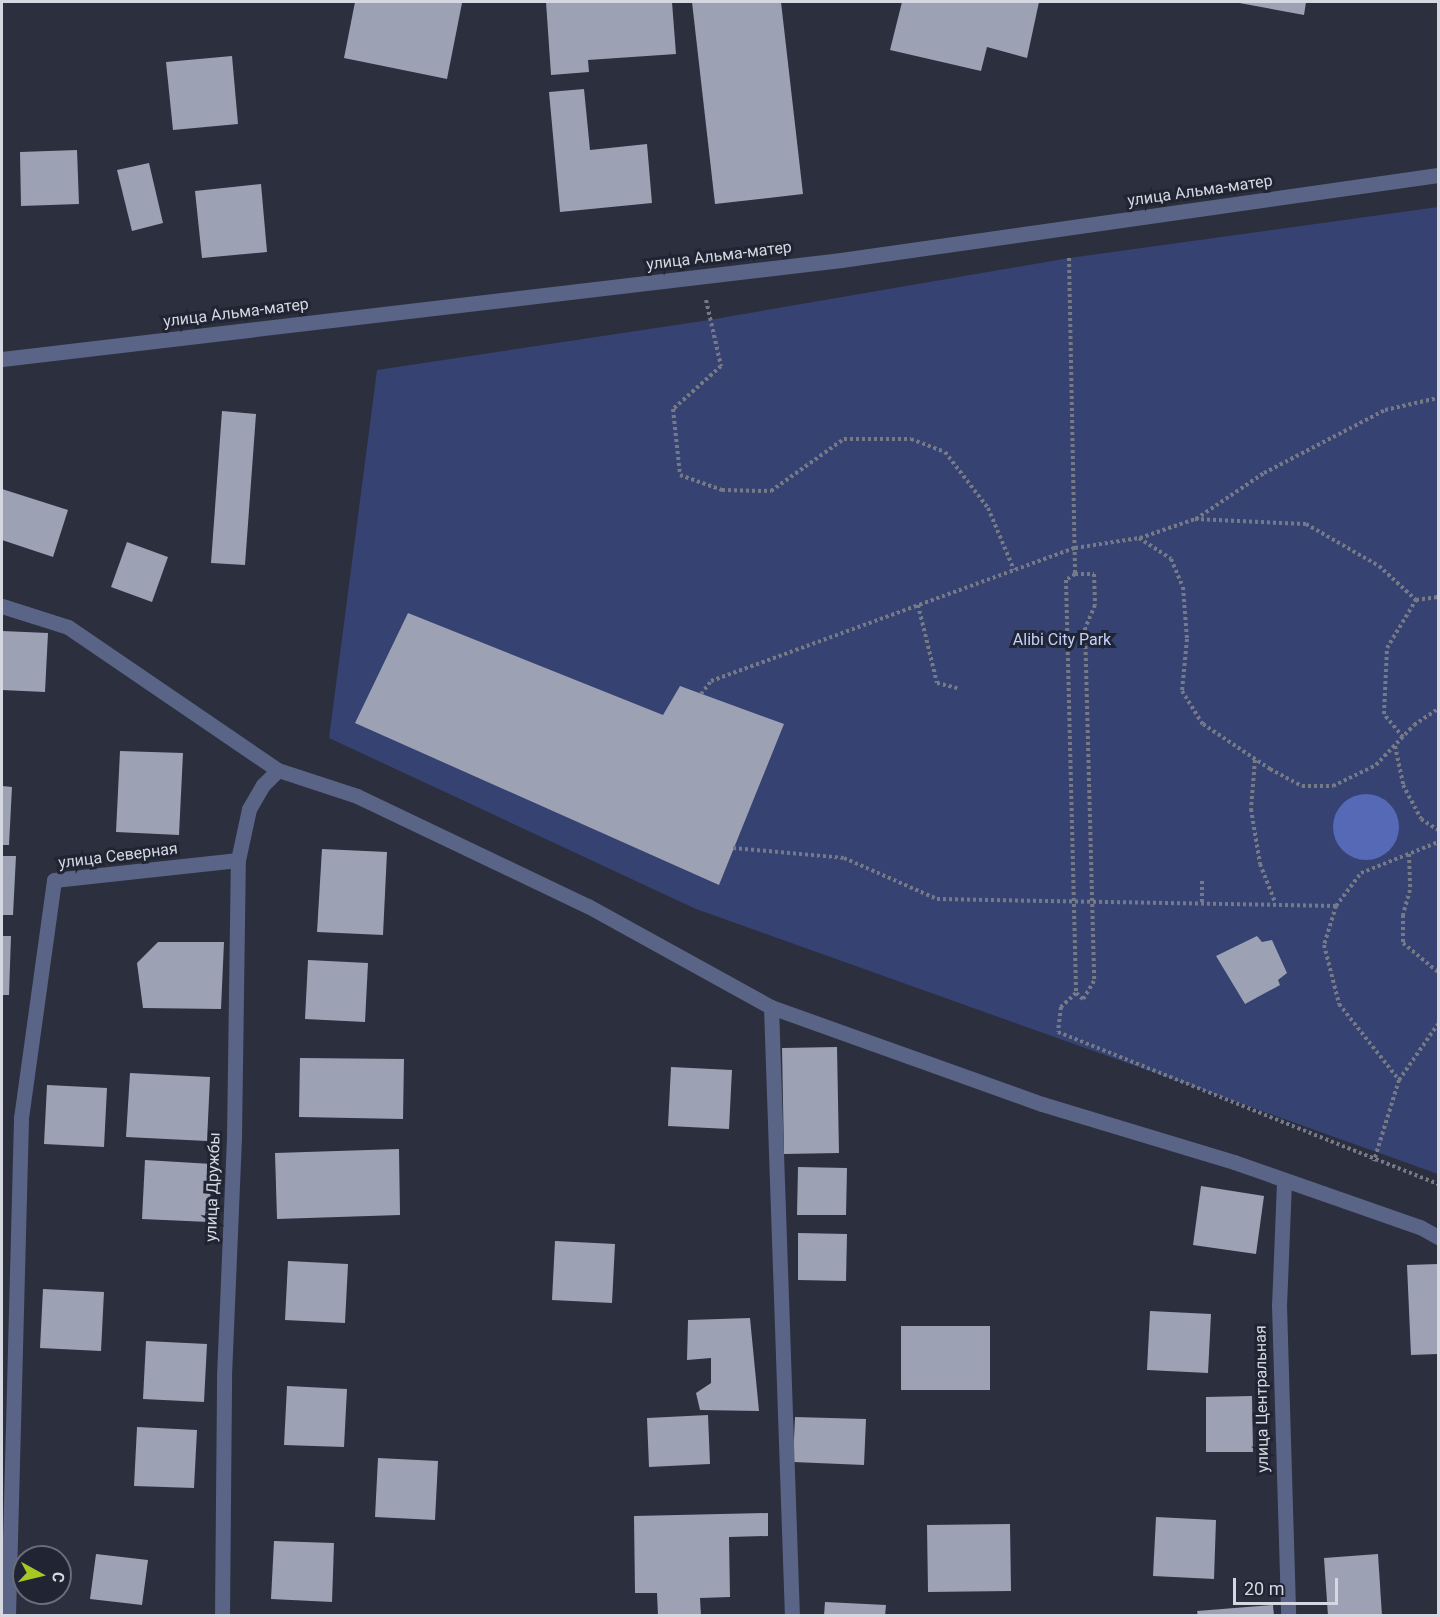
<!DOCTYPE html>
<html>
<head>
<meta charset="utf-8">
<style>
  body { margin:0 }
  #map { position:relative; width:1440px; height:1617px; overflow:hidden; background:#2b2f3e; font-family:Roboto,sans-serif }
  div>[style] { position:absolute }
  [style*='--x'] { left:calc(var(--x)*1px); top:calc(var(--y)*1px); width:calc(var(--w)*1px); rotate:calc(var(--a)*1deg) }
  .green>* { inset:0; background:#364272 }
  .water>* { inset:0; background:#5669b7 }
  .round { border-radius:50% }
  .building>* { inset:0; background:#9ca1b4 }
  .path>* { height:4px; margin-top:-2px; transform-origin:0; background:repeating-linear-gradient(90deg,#767a86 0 3px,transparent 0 6px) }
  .minor>* { height:15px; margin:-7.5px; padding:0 7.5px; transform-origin:7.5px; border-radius:7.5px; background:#5a6486 }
  .tertiary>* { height:15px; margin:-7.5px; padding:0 7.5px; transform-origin:7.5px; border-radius:7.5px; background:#5a6486 }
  span { translate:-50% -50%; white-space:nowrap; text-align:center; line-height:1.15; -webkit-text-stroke:6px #212533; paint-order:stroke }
  .street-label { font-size:16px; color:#d5d8e1 }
  .park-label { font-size:16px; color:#c3d0fb }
  .frame { position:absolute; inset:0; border:3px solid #d5d8e1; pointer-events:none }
  .north { position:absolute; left:12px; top:1545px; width:60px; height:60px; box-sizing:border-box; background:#212533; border:2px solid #696d79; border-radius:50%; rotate:98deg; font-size:16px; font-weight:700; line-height:24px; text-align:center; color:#d5d8e1 }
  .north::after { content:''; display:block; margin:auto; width:21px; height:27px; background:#a5c822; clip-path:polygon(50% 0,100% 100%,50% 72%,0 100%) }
  .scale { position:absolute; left:1233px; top:1578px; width:105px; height:27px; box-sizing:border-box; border:3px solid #d5d8e1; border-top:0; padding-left:8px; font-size:18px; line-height:21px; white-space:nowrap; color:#d5d8e1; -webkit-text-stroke:4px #212533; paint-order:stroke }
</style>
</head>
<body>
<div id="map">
  <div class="green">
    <div style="clip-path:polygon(1438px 207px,1438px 1174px,696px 909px,329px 738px,377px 370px,709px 320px,1069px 258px)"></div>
  </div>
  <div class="water">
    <div class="round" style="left:1333px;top:794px;width:66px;height:66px"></div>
  </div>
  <div class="building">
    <div style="clip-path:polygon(355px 2px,462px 3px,447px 79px,344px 58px)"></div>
    <div style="clip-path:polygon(546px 2px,672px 2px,676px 54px,588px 60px,589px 72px,551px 75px)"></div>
    <div style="clip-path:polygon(692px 2px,781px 2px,803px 194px,715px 204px)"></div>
    <div style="clip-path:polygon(902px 2px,1039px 2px,1027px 58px,987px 47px,981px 71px,890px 50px)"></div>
    <div style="clip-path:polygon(1234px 2px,1306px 2px,1304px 15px)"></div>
    <div style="clip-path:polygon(232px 56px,238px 124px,173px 130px,166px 62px)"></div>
    <div style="clip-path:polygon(584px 89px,590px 150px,647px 144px,652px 203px,560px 212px,549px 92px)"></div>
    <div style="clip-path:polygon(77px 150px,79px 204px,21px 206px,20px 152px)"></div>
    <div style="clip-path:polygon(149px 163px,163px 223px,132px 231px,117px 170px)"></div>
    <div style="clip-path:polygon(261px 184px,267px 252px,202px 258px,195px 191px)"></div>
    <div style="clip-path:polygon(222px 411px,256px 414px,245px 565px,211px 563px)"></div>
    <div style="clip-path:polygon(2px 489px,68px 510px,53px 557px,2px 540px)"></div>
    <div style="clip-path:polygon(127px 542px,168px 557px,152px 602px,111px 587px)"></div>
    <div style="clip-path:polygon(408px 613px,663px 715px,680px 686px,784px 724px,719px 885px,355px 723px)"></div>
    <div style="clip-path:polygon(2px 631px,48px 633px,45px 692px,2px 690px)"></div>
    <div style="clip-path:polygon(120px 751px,183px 753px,179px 835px,116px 832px)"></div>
    <div style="clip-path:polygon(2px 786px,12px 787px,9px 845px,2px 845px)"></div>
    <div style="clip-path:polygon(322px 849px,387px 852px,383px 935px,317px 932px)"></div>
    <div style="clip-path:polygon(2px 856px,16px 856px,13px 915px,2px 915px)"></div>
    <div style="clip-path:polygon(2px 936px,11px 936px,9px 995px,2px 995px)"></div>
    <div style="clip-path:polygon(1257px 936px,1262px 942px,1272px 940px,1287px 973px,1278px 980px,1280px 985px,1245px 1004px,1216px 956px)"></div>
    <div style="clip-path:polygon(158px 942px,224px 942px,221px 1009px,143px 1008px,137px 963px)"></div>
    <div style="clip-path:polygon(308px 960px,368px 963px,365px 1022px,305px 1019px)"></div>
    <div style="clip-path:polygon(837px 1047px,839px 1153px,784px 1154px,782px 1048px)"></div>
    <div style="clip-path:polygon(300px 1058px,404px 1059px,403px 1119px,299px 1117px)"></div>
    <div style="clip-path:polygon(671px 1067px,732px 1070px,729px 1129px,668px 1126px)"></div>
    <div style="clip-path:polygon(130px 1073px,210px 1077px,207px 1141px,126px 1137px)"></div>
    <div style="clip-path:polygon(47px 1085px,107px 1088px,104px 1147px,44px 1144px)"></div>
    <div style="clip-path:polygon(399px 1149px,400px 1215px,277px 1219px,275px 1153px)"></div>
    <div style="clip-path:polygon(145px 1160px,212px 1164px,209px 1222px,142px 1219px)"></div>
    <div style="clip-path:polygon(798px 1167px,847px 1168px,846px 1215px,797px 1215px)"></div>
    <div style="clip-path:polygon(1201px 1186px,1264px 1196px,1256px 1254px,1193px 1245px)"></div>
    <div style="clip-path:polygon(798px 1233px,847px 1234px,846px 1281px,798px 1280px)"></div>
    <div style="clip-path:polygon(555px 1241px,615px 1244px,612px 1303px,552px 1300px)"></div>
    <div style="clip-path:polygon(288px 1261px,348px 1264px,345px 1323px,285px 1320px)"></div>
    <div style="clip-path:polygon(1438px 1264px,1438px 1354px,1411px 1355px,1407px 1265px)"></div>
    <div style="clip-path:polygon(43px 1289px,104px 1292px,101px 1351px,40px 1348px)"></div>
    <div style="clip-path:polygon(1150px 1311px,1211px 1314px,1208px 1373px,1147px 1370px)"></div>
    <div style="clip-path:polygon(750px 1318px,759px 1411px,700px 1410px,696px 1393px,711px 1383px,711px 1358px,687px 1360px,688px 1320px)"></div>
    <div style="clip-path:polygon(901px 1326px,990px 1326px,990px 1390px,901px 1390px)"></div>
    <div style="clip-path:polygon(146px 1341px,207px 1344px,204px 1402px,143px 1399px)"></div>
    <div style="clip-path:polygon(287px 1386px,347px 1389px,344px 1447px,284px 1445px)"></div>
    <div style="clip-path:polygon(1252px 1396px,1253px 1452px,1206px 1452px,1206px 1397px)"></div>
    <div style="clip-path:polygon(708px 1415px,710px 1464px,649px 1467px,647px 1418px)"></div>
    <div style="clip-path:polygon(795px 1417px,866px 1419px,864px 1465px,793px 1462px)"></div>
    <div style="clip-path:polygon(137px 1427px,197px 1430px,194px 1488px,134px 1486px)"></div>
    <div style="clip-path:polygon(378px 1458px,438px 1461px,435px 1520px,375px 1517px)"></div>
    <div style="clip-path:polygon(768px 1513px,768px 1536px,729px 1537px,730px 1597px,700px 1598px,701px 1616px,658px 1616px,657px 1593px,635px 1593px,634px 1516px)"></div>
    <div style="clip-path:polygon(1156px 1517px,1216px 1520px,1214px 1579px,1153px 1576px)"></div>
    <div style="clip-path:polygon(1010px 1524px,1011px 1591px,928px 1592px,927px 1525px)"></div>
    <div style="clip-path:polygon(274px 1541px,334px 1543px,332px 1602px,271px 1599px)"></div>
    <div style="clip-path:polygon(96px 1554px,148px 1560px,142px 1605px,90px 1599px)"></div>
    <div style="clip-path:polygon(1378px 1554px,1382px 1616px,1328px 1616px,1324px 1558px)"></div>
    <div style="clip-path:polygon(825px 1602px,886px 1605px,885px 1616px,824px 1616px)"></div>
    <div style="clip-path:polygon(1273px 1605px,1274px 1616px,1198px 1616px,1197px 1611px)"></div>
  </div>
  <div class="path">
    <div style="--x:1069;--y:258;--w:316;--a:88.9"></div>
    <div style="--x:1075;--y:574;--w:11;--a:146"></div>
    <div style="--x:1066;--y:580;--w:413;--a:88.6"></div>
    <div style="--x:1076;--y:993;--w:21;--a:137"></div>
    <div style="--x:1061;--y:1007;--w:25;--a:97"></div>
    <div style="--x:1058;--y:1032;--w:409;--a:21.8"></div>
    <div style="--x:706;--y:300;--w:68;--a:77.2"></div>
    <div style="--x:721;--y:366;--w:64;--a:138.1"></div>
    <div style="--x:673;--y:409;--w:66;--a:83.9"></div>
    <div style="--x:680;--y:475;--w:45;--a:19.7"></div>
    <div style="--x:722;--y:490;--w:49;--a:1.2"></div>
    <div style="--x:771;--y:491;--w:90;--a:-35.5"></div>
    <div style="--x:844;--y:439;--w:67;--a:0"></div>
    <div style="--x:911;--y:439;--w:36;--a:21"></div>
    <div style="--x:945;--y:452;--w:71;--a:52.5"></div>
    <div style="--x:988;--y:508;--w:67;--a:67.2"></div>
    <div style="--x:1196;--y:519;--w:82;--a:-34.1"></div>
    <div style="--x:1264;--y:473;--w:136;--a:-27.5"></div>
    <div style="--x:1385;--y:410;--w:54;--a:-12.8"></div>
    <div style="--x:1140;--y:538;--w:58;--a:-19.1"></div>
    <div style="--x:1195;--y:519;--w:111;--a:2.6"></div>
    <div style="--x:1306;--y:524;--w:84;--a:29.9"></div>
    <div style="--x:1379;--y:566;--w:50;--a:42.6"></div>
    <div style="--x:1416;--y:600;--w:22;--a:-8"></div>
    <div style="--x:1075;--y:574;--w:19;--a:0"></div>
    <div style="--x:1094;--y:574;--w:31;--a:88"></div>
    <div style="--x:1095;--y:605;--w:25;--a:113"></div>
    <div style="--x:1085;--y:628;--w:353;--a:88.5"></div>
    <div style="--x:1094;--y:981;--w:21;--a:121"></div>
    <div style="--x:1083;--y:999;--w:9;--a:-139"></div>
    <div style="--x:918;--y:605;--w:80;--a:76.3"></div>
    <div style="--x:937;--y:683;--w:21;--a:14"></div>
    <div style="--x:701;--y:694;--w:16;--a:-52"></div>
    <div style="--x:711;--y:681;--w:388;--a:-20.1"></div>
    <div style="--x:1075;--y:548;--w:65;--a:-8.9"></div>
    <div style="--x:1139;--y:538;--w:38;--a:33"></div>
    <div style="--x:1171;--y:559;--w:30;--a:67"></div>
    <div style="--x:1183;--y:587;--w:52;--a:85.6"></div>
    <div style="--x:1187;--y:639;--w:52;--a:95.5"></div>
    <div style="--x:1182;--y:691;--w:39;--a:58"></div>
    <div style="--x:1203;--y:724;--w:81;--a:33.9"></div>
    <div style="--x:1270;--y:769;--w:36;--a:28"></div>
    <div style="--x:1302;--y:786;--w:31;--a:0"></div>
    <div style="--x:1333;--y:786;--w:48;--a:-26"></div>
    <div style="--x:1376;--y:765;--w:55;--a:-46.5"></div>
    <div style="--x:1414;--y:725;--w:29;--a:-34"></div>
    <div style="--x:1403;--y:737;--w:30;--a:-130"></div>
    <div style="--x:1384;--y:714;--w:66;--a:-87.4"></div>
    <div style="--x:1387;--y:648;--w:56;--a:-58.9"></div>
    <div style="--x:1395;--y:746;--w:40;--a:78"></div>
    <div style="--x:1403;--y:785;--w:38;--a:62"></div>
    <div style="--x:1421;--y:819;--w:20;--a:33"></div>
    <div style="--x:1255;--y:760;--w:49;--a:94.7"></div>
    <div style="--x:1251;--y:809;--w:56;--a:80.7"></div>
    <div style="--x:1260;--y:864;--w:41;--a:68.5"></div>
    <div style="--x:733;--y:848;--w:111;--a:5.1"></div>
    <div style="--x:844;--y:858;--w:102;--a:23.8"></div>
    <div style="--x:937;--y:899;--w:399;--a:1"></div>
    <div style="--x:1336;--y:906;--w:41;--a:-52.9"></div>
    <div style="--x:1361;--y:873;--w:83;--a:-21.9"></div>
    <div style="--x:1409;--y:854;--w:36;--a:88"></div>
    <div style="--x:1410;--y:890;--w:26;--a:106"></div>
    <div style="--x:1403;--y:915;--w:28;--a:90"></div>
    <div style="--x:1403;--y:943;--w:45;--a:39.6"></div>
    <div style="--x:1202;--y:902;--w:23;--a:-90"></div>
    <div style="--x:1336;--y:906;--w:41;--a:107.1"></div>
    <div style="--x:1324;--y:945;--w:61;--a:75.7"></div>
    <div style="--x:1339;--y:1004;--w:97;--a:51.7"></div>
    <div style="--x:1399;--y:1080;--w:85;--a:107.2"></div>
    <div style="--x:1399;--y:1080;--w:68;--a:-55.1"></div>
  </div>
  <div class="minor">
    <div style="--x:2;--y:606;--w:69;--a:17.7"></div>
    <div style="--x:68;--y:627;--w:254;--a:34.3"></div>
    <div style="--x:278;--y:770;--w:83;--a:18.2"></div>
    <div style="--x:357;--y:796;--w:256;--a:25.5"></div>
    <div style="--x:588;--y:906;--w:209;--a:28.9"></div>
    <div style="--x:771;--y:1007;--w:288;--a:19.7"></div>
    <div style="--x:1042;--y:1104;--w:201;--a:16.8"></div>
    <div style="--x:1234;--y:1162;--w:197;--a:19.3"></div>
    <div style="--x:1420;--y:1227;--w:21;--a:29"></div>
    <div style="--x:771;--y:1007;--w:609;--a:88.03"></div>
    <div style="--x:1284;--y:1182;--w:123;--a:92.3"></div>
    <div style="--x:1279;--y:1305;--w:311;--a:88.3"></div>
    <div style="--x:8;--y:1616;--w:498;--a:-88.5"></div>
    <div style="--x:21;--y:1118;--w:240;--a:-82.1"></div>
    <div style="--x:54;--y:880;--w:185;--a:-6.2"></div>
    <div style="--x:222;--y:1616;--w:240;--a:-89.5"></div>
    <div style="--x:224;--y:1376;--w:239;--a:-87.6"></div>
    <div style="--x:234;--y:1137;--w:277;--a:-89.2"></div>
    <div style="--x:238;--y:860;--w:52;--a:-77.8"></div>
    <div style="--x:249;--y:809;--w:28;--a:-60"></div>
    <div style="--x:263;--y:785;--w:21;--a:-45"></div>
  </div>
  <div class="tertiary">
    <div style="--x:2;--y:359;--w:845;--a:-6.73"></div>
    <div style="--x:841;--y:260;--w:603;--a:-8.1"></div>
  </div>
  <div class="street-label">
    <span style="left:1200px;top:191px;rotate:-8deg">улица Альма-матер</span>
    <span style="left:719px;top:256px;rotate:-7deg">улица Альма-матер</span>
    <span style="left:236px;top:313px;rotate:-7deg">улица Альма-матер</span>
    <span style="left:118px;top:856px;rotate:-7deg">улица Северная</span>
    <span style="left:213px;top:1187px;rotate:-88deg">улица Дружбы</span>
    <span style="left:1262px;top:1399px;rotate:-91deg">улица Центральная</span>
  </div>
  <div class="park-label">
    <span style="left:1062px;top:640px">Alibi City Park</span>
  </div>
  <div class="frame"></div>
  <div class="north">С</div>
  <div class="scale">20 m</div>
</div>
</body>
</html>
